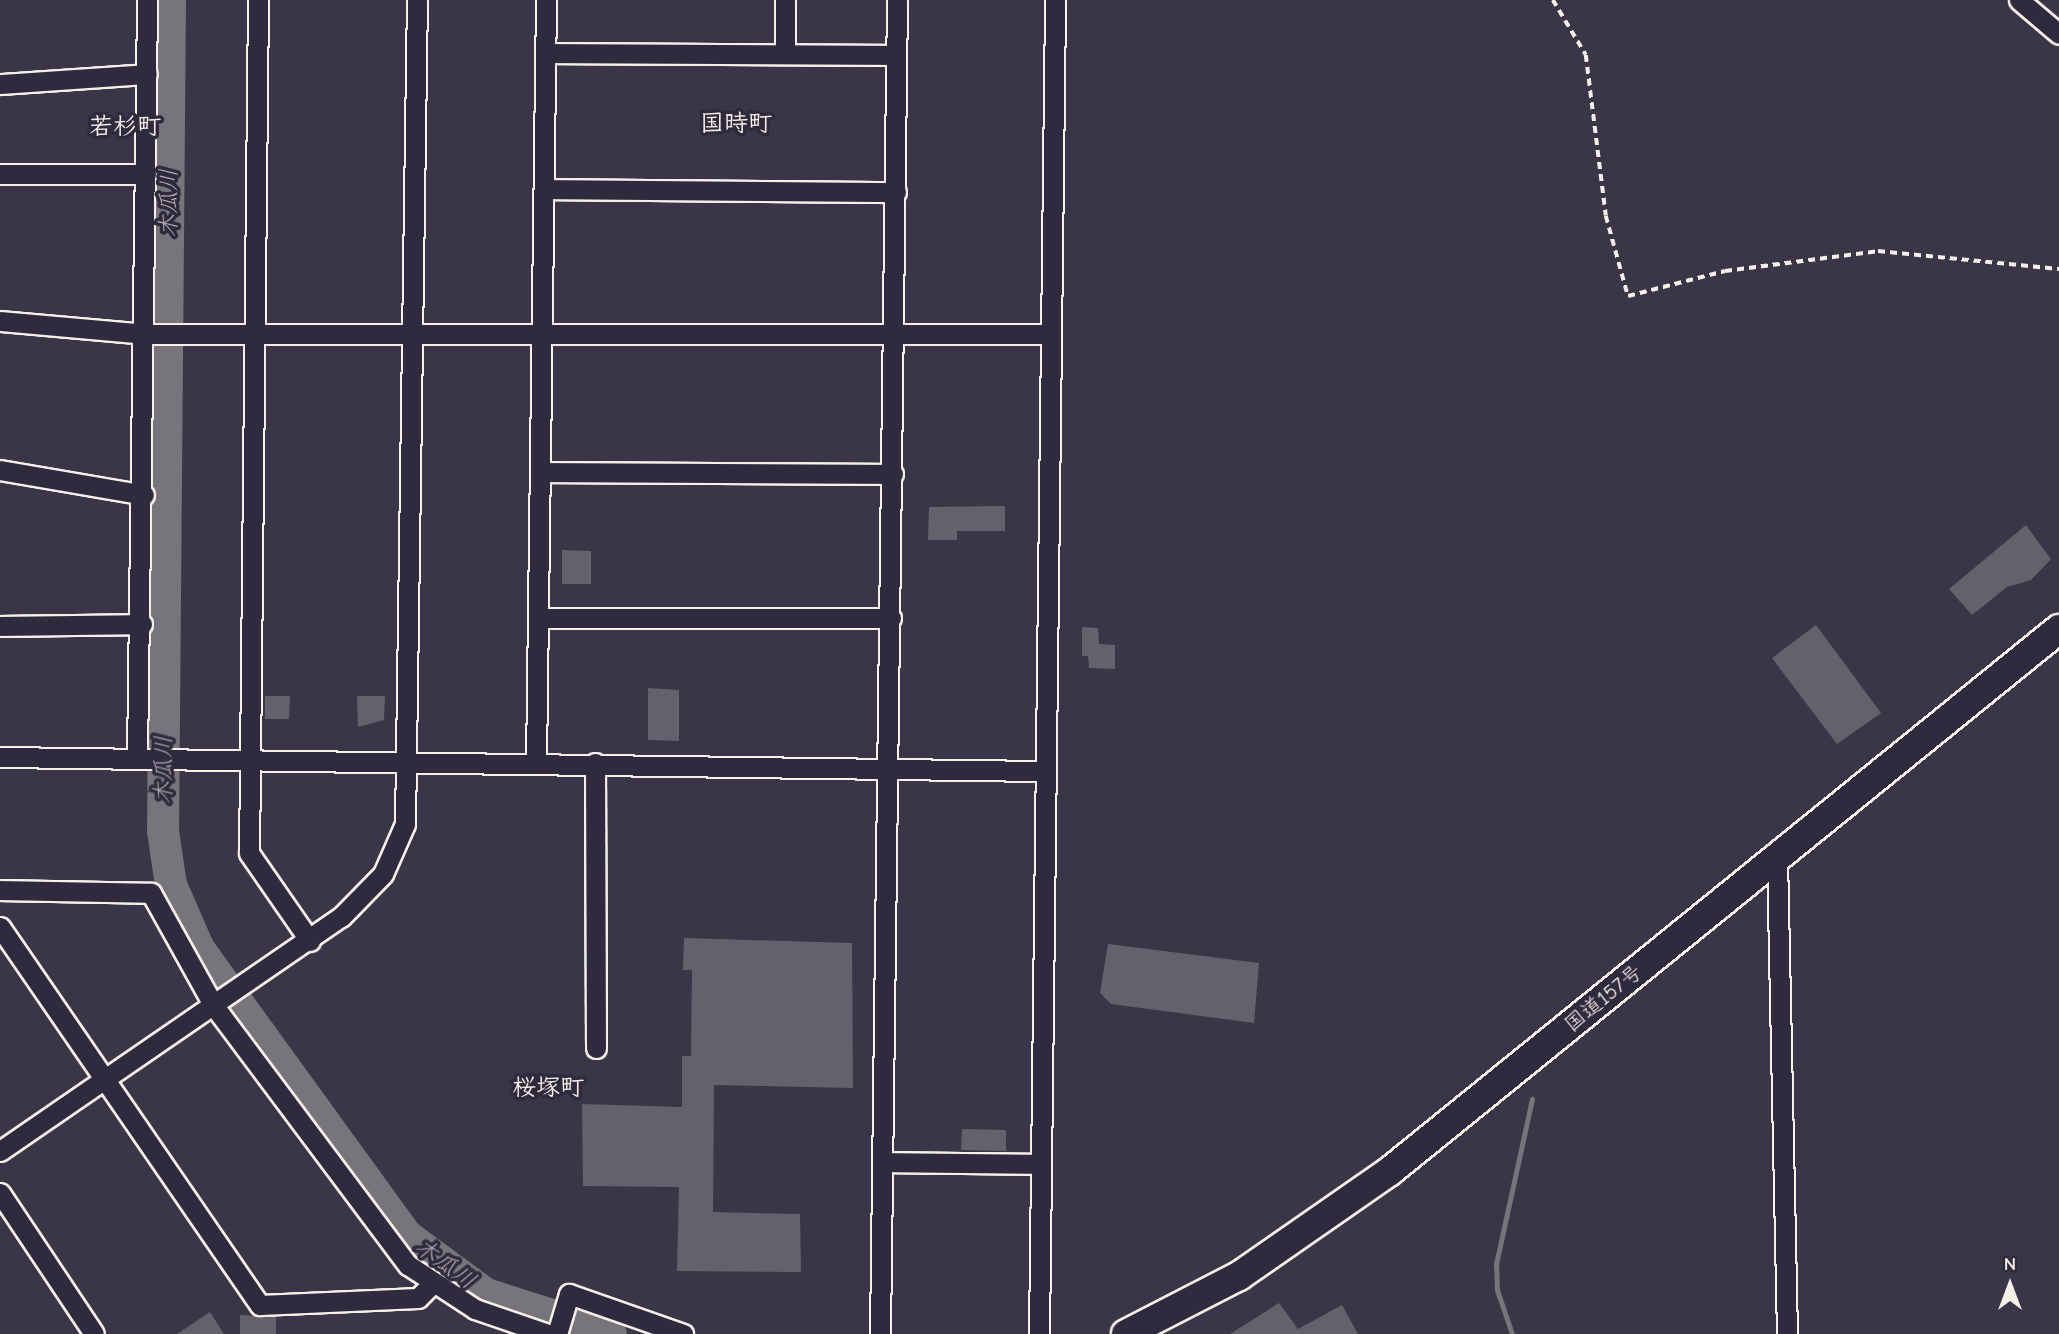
<!DOCTYPE html>
<html>
<head>
<meta charset="utf-8">
<style>
  body { margin:0 }
  #map { position:relative; width:2059px; height:1334px; overflow:hidden; background:#3b3647; font-family:"Comic Neue","Klee One",sans-serif }
  div>[style] { position:absolute }
  [style*='--x'] { left:calc(var(--x)*1px); top:calc(var(--y)*1px); width:calc(var(--w)*1px); rotate:calc(var(--a)*1deg) }
  .stream>* { height:5px; margin:-2.5px; padding:0 2.5px; transform-origin:2.5px; border-radius:2.5px; background:#78747b }
  .river>* { height:32px; margin:-16px; padding:0 16px; transform-origin:16px; border-radius:16px; background:#78747b }
  .building>* { inset:0; background:#65616c }
  .path>* { height:3.5px; margin-top:-1.75px; transform-origin:0; background:repeating-linear-gradient(90deg,#f4f1e8 0 7px,transparent 0 12px) }
  .roads { filter:drop-shadow(2px 0 #f4f1e8) drop-shadow(-2px 0 #f4f1e8) drop-shadow(0 2px #f4f1e8) drop-shadow(0 -2px #f4f1e8) }
  .minor>* { height:19px; margin:-9.5px; padding:0 9.5px; transform-origin:9.5px; border-radius:9.5px; background:#2f2a3d }
  .highway>* { height:28px; margin:-14px; padding:0 14px; transform-origin:14px; border-radius:14px; background:#2f2a3d }
  span { translate:-50% -50%; white-space:nowrap; text-align:center; line-height:1.15; -webkit-text-stroke:7px #2f2a3d; paint-order:stroke }
  .street-label { font-size:21px; color:#f4f1e8 }
  .water-label { font-size:23px; color:#b6b2b2; font-style:italic }
  .quarter-label { font-size:24px; color:#f4f1e8; font-weight:700 }
  .north { position:absolute; left:1975px; top:1250px; width:70px; height:70px; -webkit-text-stroke:5px #2f2a3d; paint-order:stroke; rotate:0deg; font-size:19px; font-weight:700; line-height:28px; text-align:center; color:#f4f1e8 }
  .north::after { content:''; display:block; margin:auto; width:24px; height:32px; background:#f4f1e8; clip-path:polygon(50% 0,100% 100%,50% 72%,0 100%) }
</style>
</head>
<body>
<div id="map">
  <div class="stream">
    <div style="--x:1512;--y:1334;--w:46;--a:-108.8"></div>
    <div style="--x:1497;--y:1290;--w:26;--a:-92"></div>
    <div style="--x:1496;--y:1264;--w:169;--a:-77.7"></div>
  </div>
  <div class="river">
    <div style="--x:170;--y:0;--w:831;--a:90.48"></div>
    <div style="--x:163;--y:831;--w:55;--a:81.6"></div>
    <div style="--x:171;--y:885;--w:70;--a:66.4"></div>
    <div style="--x:199;--y:949;--w:354;--a:54.1"></div>
    <div style="--x:407;--y:1236;--w:98;--a:36.3"></div>
    <div style="--x:486;--y:1294;--w:131;--a:17.7"></div>
  </div>
  <div class="building">
    <div style="clip-path:polygon(1005px 506px,1005px 531px,957px 531px,957px 540px,928px 540px,929px 507px)"></div>
    <div style="clip-path:polygon(2026px 525px,2051px 559px,2031px 580px,2007px 587px,1972px 615px,1949px 589px)"></div>
    <div style="clip-path:polygon(562px 550px,591px 551px,591px 584px,562px 584px)"></div>
    <div style="clip-path:polygon(1816px 625px,1881px 713px,1837px 744px,1772px 658px)"></div>
    <div style="clip-path:polygon(1082px 627px,1098px 628px,1099px 644px,1115px 645px,1115px 669px,1089px 668px,1088px 656px,1082px 656px)"></div>
    <div style="clip-path:polygon(648px 688px,679px 690px,679px 741px,648px 740px)"></div>
    <div style="clip-path:polygon(265px 696px,290px 696px,289px 719px,265px 719px)"></div>
    <div style="clip-path:polygon(357px 696px,385px 696px,384px 720px,358px 727px)"></div>
    <div style="clip-path:polygon(684px 938px,852px 943px,853px 1088px,714px 1085px,713px 1212px,800px 1214px,801px 1272px,677px 1271px,679px 1187px,583px 1186px,582px 1104px,682px 1107px,682px 1056px,691px 1056px,692px 970px,683px 970px)"></div>
    <div style="clip-path:polygon(1108px 944px,1259px 963px,1254px 1023px,1111px 1004px,1100px 993px)"></div>
    <div style="clip-path:polygon(962px 1129px,1006px 1130px,1006px 1151px,961px 1150px)"></div>
    <div style="clip-path:polygon(1279px 1303px,1298px 1329px,1342px 1305px,1358px 1334px,1230px 1334px)"></div>
    <div style="clip-path:polygon(210px 1312px,224px 1334px,177px 1334px)"></div>
    <div style="clip-path:polygon(240px 1315px,276px 1317px,276px 1334px,240px 1334px)"></div>
  </div>
  <div class="path">
    <div style="--x:1553;--y:0;--w:64;--a:59"></div>
    <div style="--x:1586;--y:55;--w:162;--a:82.9"></div>
    <div style="--x:1606;--y:216;--w:83;--a:74.6"></div>
    <div style="--x:1628;--y:296;--w:100;--a:-14.5"></div>
    <div style="--x:1725;--y:271;--w:154;--a:-7.4"></div>
    <div style="--x:1878;--y:251;--w:182;--a:5.7"></div>
  </div>
  <div class="roads">
    <div class="minor">
      <div style="--x:258;--y:0;--w:853;--a:90.6"></div>
      <div style="--x:249;--y:853;--w:107;--a:55.3"></div>
      <div style="--x:2019;--y:0;--w:52;--a:40.4"></div>
      <div style="--x:545;--y:53;--w:351;--a:0.3"></div>
      <div style="--x:785;--y:54;--w:54;--a:-90"></div>
      <div style="--x:0;--y:84;--w:147;--a:-3.9"></div>
      <div style="--x:0;--y:174;--w:146;--a:0"></div>
      <div style="--x:544;--y:189;--w:352;--a:0.5"></div>
      <div style="--x:0;--y:321;--w:146;--a:5.1"></div>
      <div style="--x:145;--y:334;--w:906;--a:0"></div>
      <div style="--x:0;--y:470;--w:146;--a:9.8"></div>
      <div style="--x:540;--y:472;--w:353;--a:0.3"></div>
      <div style="--x:538;--y:618;--w:353;--a:0"></div>
      <div style="--x:0;--y:626;--w:142;--a:-0.8"></div>
      <div style="--x:0;--y:757;--w:1046;--a:0.77"></div>
      <div style="--x:137;--y:758;--w:758;--a:-89.24"></div>
      <div style="--x:536;--y:763;--w:763;--a:-89.25"></div>
      <div style="--x:595;--y:763;--w:285;--a:89.8"></div>
      <div style="--x:1777;--y:857;--w:477;--a:88.8"></div>
      <div style="--x:0;--y:890;--w:151;--a:1.1"></div>
      <div style="--x:151;--y:893;--w:129;--a:60.9"></div>
      <div style="--x:214;--y:1006;--w:324;--a:53.2"></div>
      <div style="--x:408;--y:1265;--w:80;--a:33.3"></div>
      <div style="--x:475;--y:1309;--w:77;--a:18.9"></div>
      <div style="--x:0;--y:927;--w:459;--a:55.5"></div>
      <div style="--x:260;--y:1305;--w:158;--a:-2.5"></div>
      <div style="--x:418;--y:1298;--w:21;--a:-45"></div>
      <div style="--x:0;--y:1151;--w:414;--a:-34.5"></div>
      <div style="--x:341;--y:917;--w:60;--a:-45.7"></div>
      <div style="--x:383;--y:874;--w:55;--a:-66.3"></div>
      <div style="--x:405;--y:824;--w:824;--a:-89.17"></div>
      <div style="--x:883;--y:1162;--w:158;--a:0.7"></div>
      <div style="--x:0;--y:1193;--w:169;--a:56.3"></div>
      <div style="--x:557;--y:1334;--w:42;--a:-73.3"></div>
      <div style="--x:569;--y:1294;--w:121;--a:19.3"></div>
      <div style="--x:880;--y:1334;--w:1334;--a:-89.27"></div>
      <div style="--x:1039;--y:1334;--w:1334;--a:-89.31"></div>
    </div>
    <div class="highway">
      <div style="--x:1126;--y:1334;--w:127;--a:-27.2"></div>
      <div style="--x:1239;--y:1276;--w:184;--a:-34.8"></div>
      <div style="--x:1390;--y:1171;--w:861;--a:-39.01"></div>
    </div>
  </div>
  <div class="street-label">
    <span style="left:1603px;top:998px;rotate:-39deg">国道157号</span>
  </div>
  <div class="water-label">
    <span style="left:169px;top:203px;rotate:-90deg">木瓜川</span>
    <span style="left:164px;top:770px;rotate:-90deg">木瓜川</span>
    <span style="left:445px;top:1264px;rotate:36deg">木瓜川</span>
  </div>
  <div class="quarter-label">
    <span style="left:736px;top:124px">国時町</span>
    <span style="left:125px;top:127px">若杉町</span>
    <span style="left:548px;top:1088px">桜塚町</span>
  </div>
  <div class="north">N</div>
</div>
</body>
</html>
